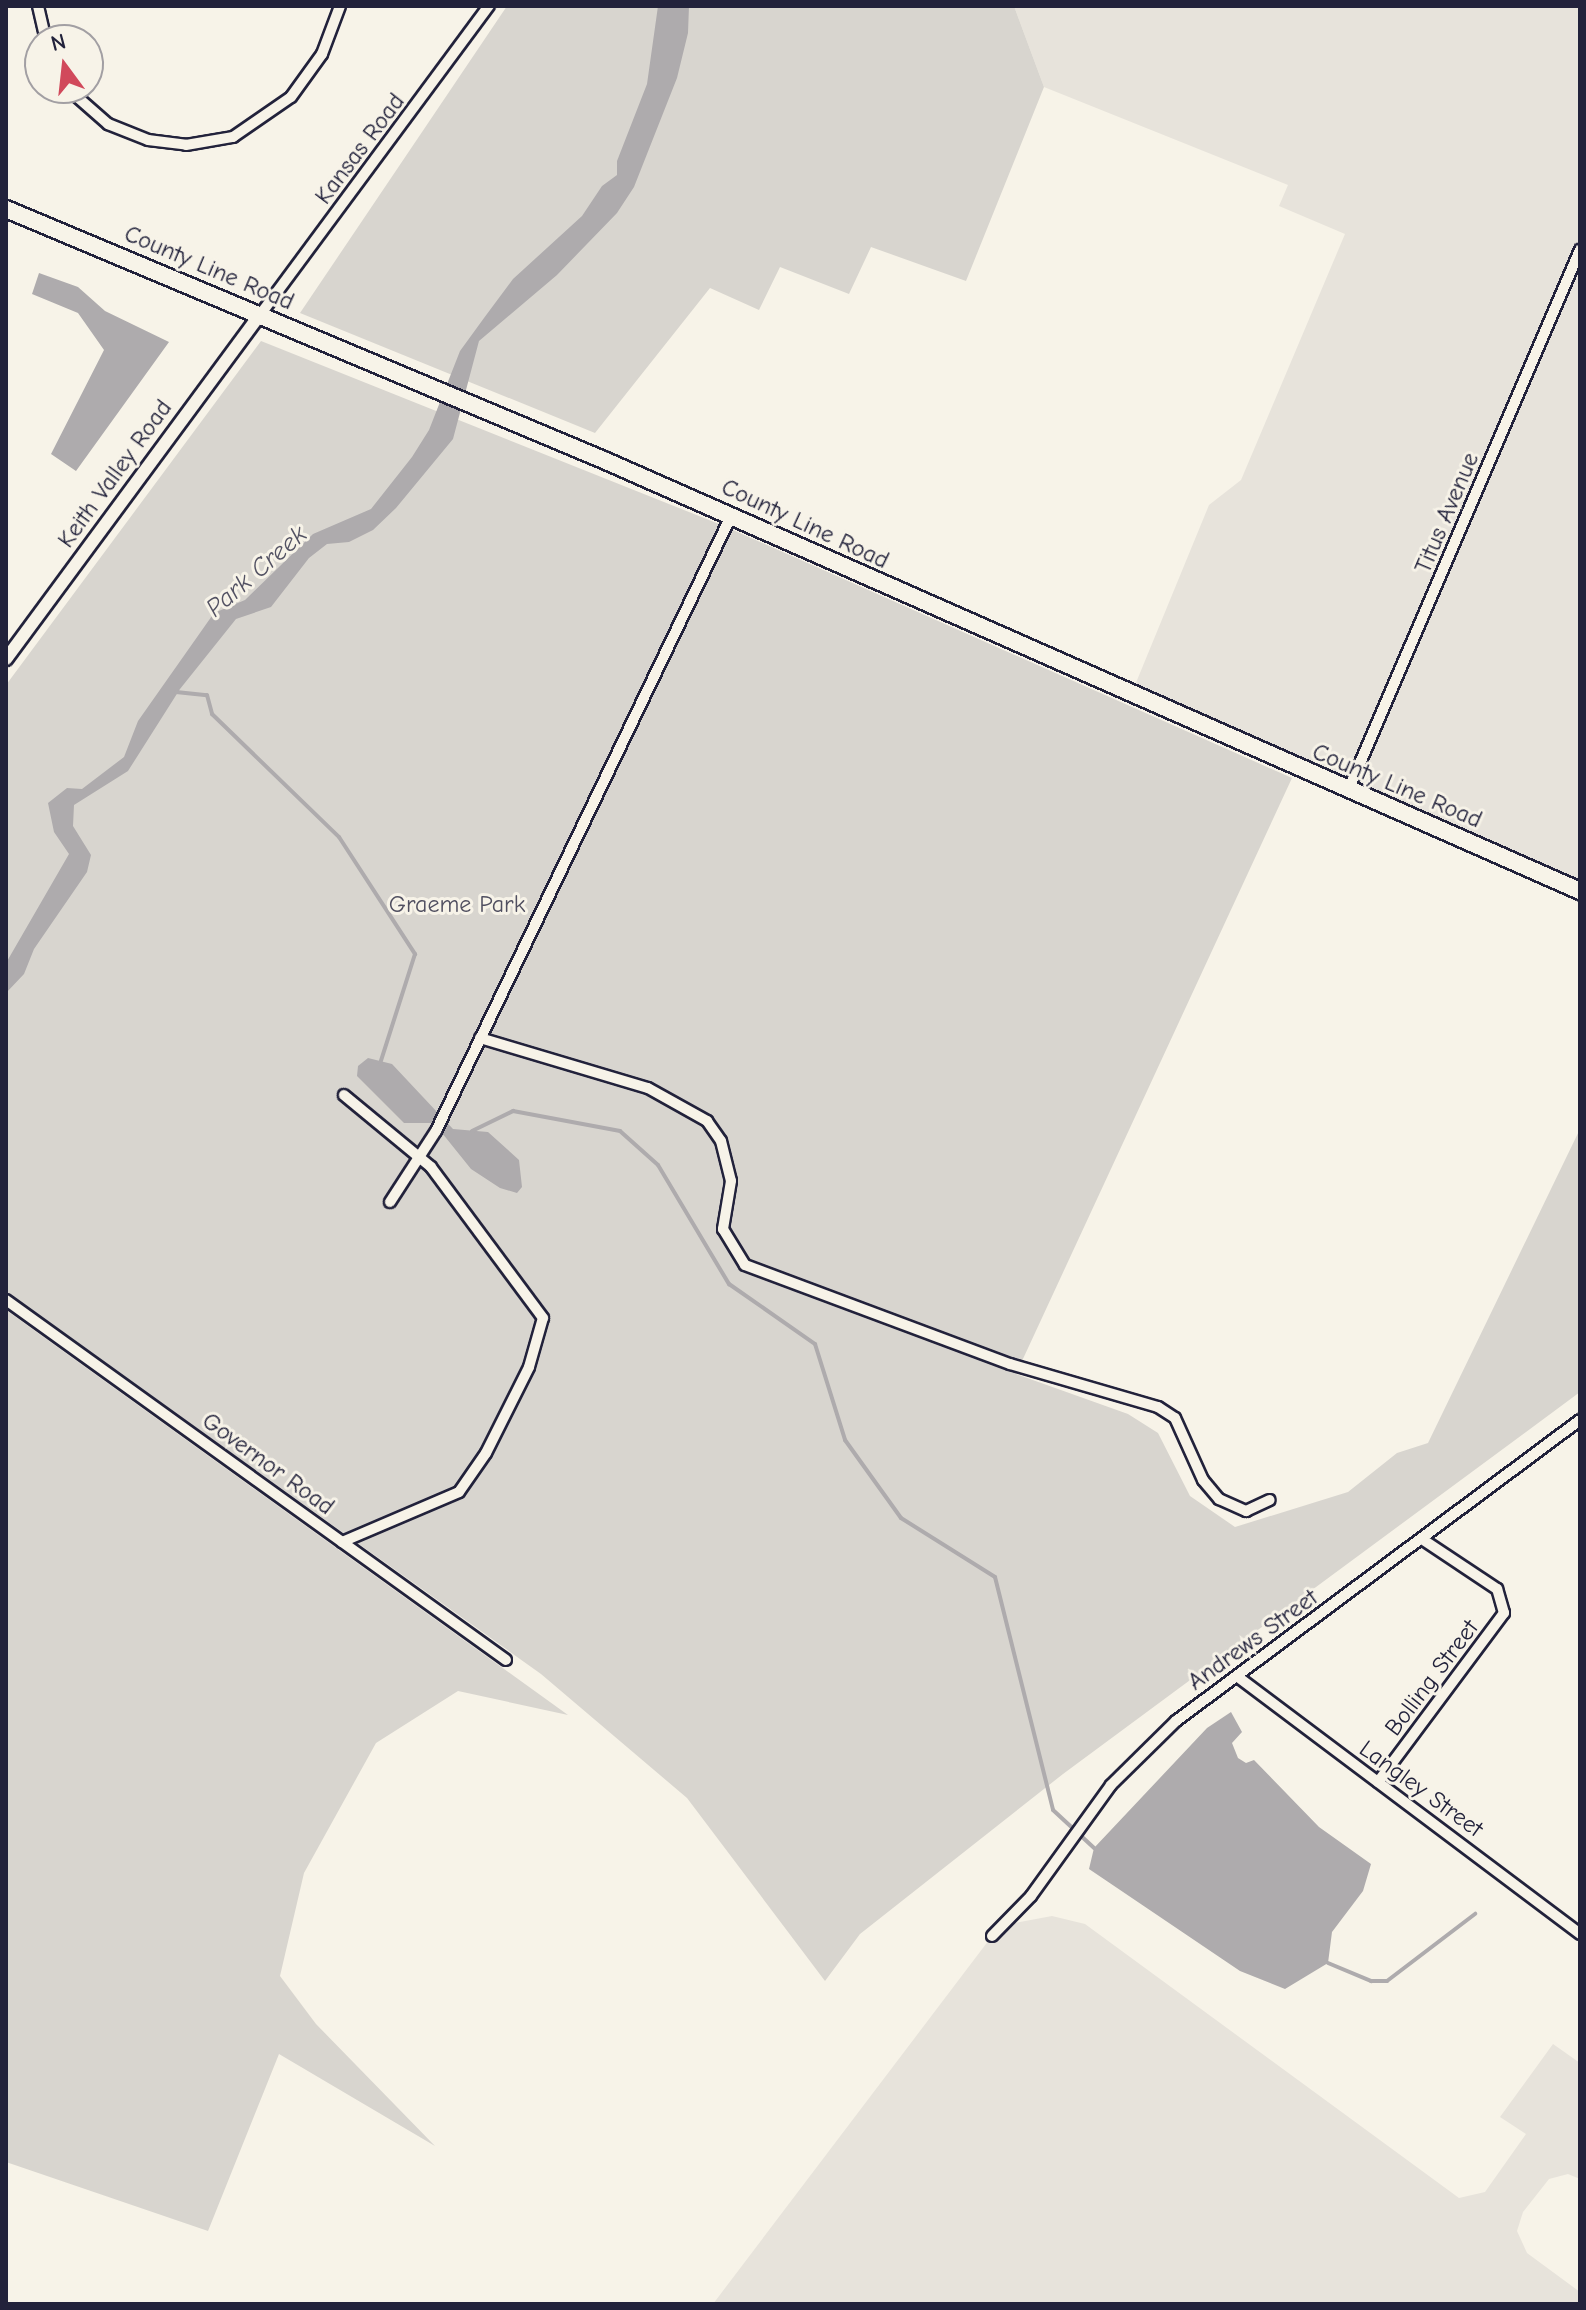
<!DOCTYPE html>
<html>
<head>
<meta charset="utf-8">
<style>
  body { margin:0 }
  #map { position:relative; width:1586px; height:2310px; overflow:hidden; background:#f7f3e8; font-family:"Comic Neue",sans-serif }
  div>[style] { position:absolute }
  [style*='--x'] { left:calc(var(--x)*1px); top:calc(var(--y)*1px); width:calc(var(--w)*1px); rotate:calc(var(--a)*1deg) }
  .built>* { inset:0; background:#e7e3db }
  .green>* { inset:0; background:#d8d5cf }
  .water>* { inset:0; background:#aeabad }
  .stream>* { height:4px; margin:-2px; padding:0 2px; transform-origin:2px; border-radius:2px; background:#aeabad }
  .roads { filter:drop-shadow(2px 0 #22223b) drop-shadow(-2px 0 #22223b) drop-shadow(0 2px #22223b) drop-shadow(0 -2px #22223b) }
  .minor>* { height:10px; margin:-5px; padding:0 5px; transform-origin:5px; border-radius:5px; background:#f7f3e8 }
  .tertiary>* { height:12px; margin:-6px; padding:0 6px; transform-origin:6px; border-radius:6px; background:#f7f3e8 }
  .primary>* { height:16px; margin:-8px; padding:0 8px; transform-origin:8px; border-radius:8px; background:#f7f3e8 }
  span { translate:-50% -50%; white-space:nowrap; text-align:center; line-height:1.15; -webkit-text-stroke:6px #f7f3e8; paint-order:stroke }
  .street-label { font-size:24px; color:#22223b }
  .park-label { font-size:24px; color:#504f60 }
  .water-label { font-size:26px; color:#535263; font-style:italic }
  .frame { position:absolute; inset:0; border:8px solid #22223b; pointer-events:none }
  .north { position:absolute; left:24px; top:24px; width:80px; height:80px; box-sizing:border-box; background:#f7f3e8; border:2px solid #a29fa3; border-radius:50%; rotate:345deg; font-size:22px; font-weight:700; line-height:32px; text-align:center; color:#22223b }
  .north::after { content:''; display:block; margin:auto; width:28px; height:36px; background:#d1495b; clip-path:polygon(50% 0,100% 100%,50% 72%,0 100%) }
</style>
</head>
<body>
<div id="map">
  <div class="built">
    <div style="clip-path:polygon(1014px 6px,1580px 6px,1580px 880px,1133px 690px,1209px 505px,1241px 480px,1345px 234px,1279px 206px,1288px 185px,1044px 87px)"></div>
    <div style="clip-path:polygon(1052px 1916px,1085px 1924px,1459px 2198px,1485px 2192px,1526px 2134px,1500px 2117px,1553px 2044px,1580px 2063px,1580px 2179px,1568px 2174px,1549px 2179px,1523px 2212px,1517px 2231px,1527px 2253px,1580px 2292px,1580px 2304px,713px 2304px,992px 1936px,1015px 1923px)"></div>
  </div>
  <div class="green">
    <div style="clip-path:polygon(507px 6px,1014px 6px,1044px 87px,966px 281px,871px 247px,849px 294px,780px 267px,759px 310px,710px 288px,595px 433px,300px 313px)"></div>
    <div style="clip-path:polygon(261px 341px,724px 526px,1292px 778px,1016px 1374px,1128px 1414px,1158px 1433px,1190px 1496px,1235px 1527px,1348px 1492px,1397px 1453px,1428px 1443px,1580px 1129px,1580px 1392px,1063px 1774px,860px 1934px,825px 1981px,687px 1798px,541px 1674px,6px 1292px,6px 685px)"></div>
    <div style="clip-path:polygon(6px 1310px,568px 1715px,458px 1691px,376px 1743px,304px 1873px,280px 1976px,316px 2024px,435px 2146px,279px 2054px,208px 2231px,6px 2162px)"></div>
  </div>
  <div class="water">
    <div style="clip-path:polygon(658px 6px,689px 6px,688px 33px,677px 78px,634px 187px,617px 213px,557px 275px,479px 341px,453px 439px,396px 508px,373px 530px,349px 542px,327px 544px,309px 558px,271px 607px,236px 619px,180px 689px,128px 771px,74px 805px,73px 826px,91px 855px,87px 872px,34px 949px,24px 974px,6px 993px,6px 963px,69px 854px,54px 832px,48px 803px,67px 788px,82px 789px,124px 757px,138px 721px,214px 613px,245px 600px,313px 534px,371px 509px,412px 457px,429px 430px,460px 351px,484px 318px,513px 279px,582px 216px,602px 186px,617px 175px,617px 161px,647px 84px)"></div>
    <div style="clip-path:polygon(39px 273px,78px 287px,105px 311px,169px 342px,76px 471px,51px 454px,104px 350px,78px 313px,32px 294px)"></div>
    <div style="clip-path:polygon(368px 1058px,392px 1064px,453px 1129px,488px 1132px,519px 1160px,522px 1187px,517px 1193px,500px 1188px,471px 1169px,434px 1123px,404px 1123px,357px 1076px,358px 1066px)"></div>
    <div style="clip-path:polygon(1231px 1712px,1242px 1732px,1232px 1743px,1238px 1758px,1246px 1763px,1254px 1760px,1319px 1827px,1371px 1864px,1363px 1891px,1332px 1932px,1328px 1963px,1285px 1989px,1240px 1971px,1089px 1869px,1094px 1848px,1207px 1728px)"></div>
  </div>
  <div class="stream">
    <div style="--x:176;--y:692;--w:31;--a:6"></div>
    <div style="--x:207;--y:695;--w:20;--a:75"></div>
    <div style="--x:212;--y:714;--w:177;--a:44.1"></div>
    <div style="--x:339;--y:837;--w:140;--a:57"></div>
    <div style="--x:415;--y:954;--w:115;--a:107.7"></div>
    <div style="--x:472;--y:1131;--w:46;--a:-26"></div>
    <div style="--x:513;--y:1111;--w:109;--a:10.6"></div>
    <div style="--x:620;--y:1131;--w:51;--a:41.8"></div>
    <div style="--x:658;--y:1165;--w:139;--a:59.2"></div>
    <div style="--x:729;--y:1284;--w:105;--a:34.9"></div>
    <div style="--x:815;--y:1344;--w:101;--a:72.6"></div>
    <div style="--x:845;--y:1440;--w:96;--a:54.3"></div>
    <div style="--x:901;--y:1518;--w:111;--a:32.1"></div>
    <div style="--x:995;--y:1577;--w:240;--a:76"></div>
    <div style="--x:1053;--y:1810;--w:56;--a:42.8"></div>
    <div style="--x:1328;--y:1963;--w:47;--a:22.7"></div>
    <div style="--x:1371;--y:1981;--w:16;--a:0"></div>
    <div style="--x:1387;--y:1981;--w:111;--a:-37.3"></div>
  </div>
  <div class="roads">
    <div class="minor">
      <div style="--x:38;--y:6;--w:35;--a:77"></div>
      <div style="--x:67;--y:88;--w:55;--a:41.3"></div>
      <div style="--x:108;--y:124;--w:43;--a:21.8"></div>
      <div style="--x:148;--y:140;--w:38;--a:7"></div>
      <div style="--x:186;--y:145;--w:48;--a:-9.7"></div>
      <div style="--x:233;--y:137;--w:70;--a:-34.6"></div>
      <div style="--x:291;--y:97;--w:53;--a:-54.2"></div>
      <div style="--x:322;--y:54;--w:51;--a:-69.4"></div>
      <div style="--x:260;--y:315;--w:385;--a:-53.5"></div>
      <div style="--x:1348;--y:791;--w:589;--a:-66.79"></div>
      <div style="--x:480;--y:1038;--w:175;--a:16.6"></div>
      <div style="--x:648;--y:1088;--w:68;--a:29.2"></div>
      <div style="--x:707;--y:1121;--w:24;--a:55"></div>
      <div style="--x:721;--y:1141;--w:41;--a:76"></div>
      <div style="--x:731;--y:1181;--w:49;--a:99.5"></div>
      <div style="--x:723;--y:1229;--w:42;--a:58.6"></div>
      <div style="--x:745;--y:1265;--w:283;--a:20.5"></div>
      <div style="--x:1010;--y:1364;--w:154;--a:16.2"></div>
      <div style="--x:1158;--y:1407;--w:20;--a:33"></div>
      <div style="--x:1175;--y:1418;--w:68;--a:65.7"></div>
      <div style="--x:1203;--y:1480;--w:25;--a:50"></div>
      <div style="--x:1219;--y:1499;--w:30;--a:24"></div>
      <div style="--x:1246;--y:1511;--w:26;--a:-25"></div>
      <div style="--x:390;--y:1202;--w:85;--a:-57.1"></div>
      <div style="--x:436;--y:1131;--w:682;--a:-64.37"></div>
      <div style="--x:6;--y:1300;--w:616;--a:35.75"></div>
      <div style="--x:342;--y:1542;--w:127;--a:-23.1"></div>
      <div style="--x:459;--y:1492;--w:47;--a:-55.3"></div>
      <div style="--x:486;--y:1453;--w:96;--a:-63.4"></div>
      <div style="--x:529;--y:1367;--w:51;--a:-74.1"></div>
      <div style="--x:543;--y:1318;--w:188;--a:-126.6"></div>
      <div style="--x:431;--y:1167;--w:113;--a:-140.4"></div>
      <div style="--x:1238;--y:1677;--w:428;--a:36.9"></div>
      <div style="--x:1378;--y:1782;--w:211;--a:-53.3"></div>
      <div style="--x:1504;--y:1613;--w:25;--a:-106"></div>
      <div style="--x:1497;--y:1589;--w:90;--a:-146.3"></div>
      <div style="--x:992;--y:1936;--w:56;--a:-45.7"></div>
      <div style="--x:1031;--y:1896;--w:137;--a:-54.2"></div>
      <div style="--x:1111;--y:1785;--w:91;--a:-44.6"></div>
      <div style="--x:1176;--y:1721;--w:504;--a:-36.69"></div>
    </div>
    <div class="tertiary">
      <div style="--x:6;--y:659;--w:428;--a:-53.6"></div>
    </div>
    <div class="primary">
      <div style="--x:6;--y:209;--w:651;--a:22.78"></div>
      <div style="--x:606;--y:461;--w:1065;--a:23.82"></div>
    </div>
  </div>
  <div class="street-label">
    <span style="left:360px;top:149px;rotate:-53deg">Kansas Road</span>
    <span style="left:209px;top:268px;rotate:23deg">County Line Road</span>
    <span style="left:115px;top:474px;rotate:-54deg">Keith Valley Road</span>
    <span style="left:1447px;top:513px;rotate:-67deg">Titus Avenue</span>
    <span style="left:805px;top:524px;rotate:25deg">County Line Road</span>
    <span style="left:1397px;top:786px;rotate:23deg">County Line Road</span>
    <span style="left:268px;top:1464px;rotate:36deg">Governor Road</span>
    <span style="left:1253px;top:1640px;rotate:-36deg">Andrews Street</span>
    <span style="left:1432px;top:1678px;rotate:-53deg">Bolling Street</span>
    <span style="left:1421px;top:1789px;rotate:36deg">Langley Street</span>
  </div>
  <div class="park-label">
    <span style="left:457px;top:905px">Graeme Park</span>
  </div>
  <div class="water-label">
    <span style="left:257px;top:572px;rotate:-41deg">Park Creek</span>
  </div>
  <div class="frame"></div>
  <div class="north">N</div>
</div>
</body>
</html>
